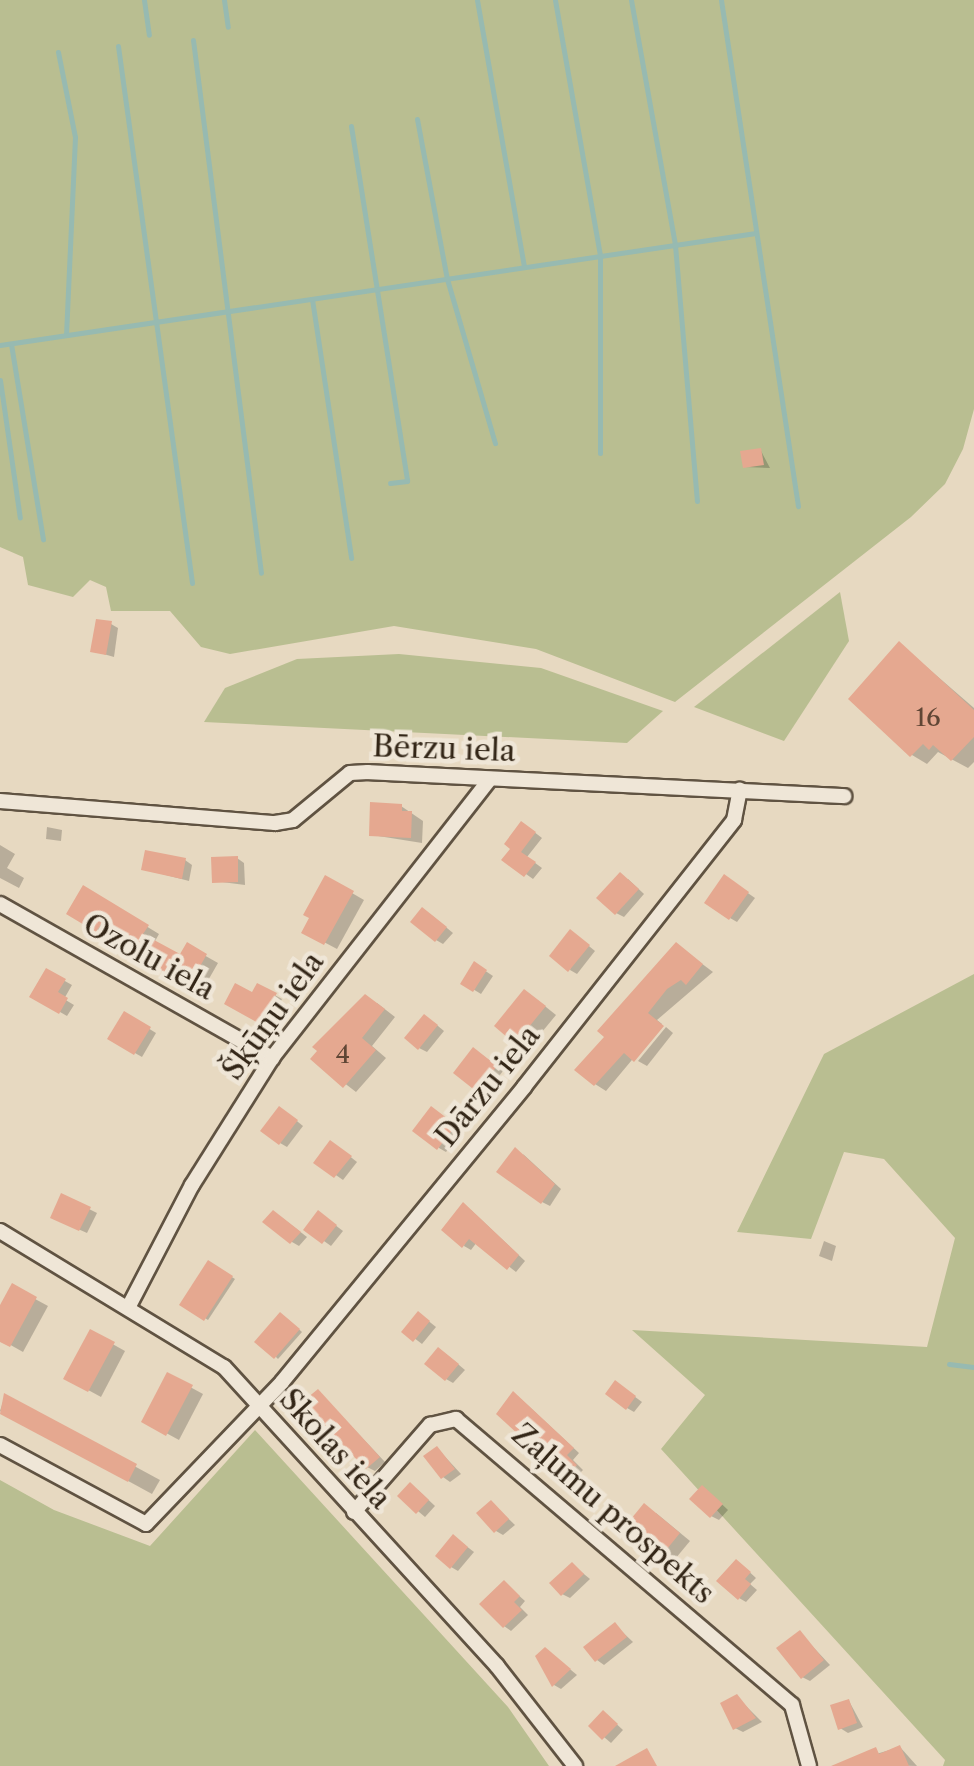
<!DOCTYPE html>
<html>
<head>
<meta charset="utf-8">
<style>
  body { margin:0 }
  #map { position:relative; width:974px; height:1766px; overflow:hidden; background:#e7d9c1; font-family:"Libre Caslon Text",serif }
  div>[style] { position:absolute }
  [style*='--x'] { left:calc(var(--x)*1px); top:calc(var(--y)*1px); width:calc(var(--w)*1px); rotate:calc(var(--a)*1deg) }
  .green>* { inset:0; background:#b9be91 }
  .shadow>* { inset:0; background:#0003 }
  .stream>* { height:5px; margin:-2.5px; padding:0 2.5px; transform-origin:2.5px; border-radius:2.5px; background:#97bab1 }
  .building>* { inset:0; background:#e5a890 }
  .roads { filter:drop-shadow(2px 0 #605342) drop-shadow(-2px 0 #605342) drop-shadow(0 2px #605342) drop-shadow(0 -2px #605342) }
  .minor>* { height:14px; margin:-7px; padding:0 7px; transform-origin:7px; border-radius:7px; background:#efe6d7 }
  span { translate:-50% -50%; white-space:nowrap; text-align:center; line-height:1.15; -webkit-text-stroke:9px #efe6d7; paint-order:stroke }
  .number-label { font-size:25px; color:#604635 }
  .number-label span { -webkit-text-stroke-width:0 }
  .street-label { font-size:30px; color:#332617 }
</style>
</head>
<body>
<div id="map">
  <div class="green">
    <div style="clip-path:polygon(0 0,974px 0,974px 409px,963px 449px,945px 484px,911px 517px,675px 702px,536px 649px,394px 626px,230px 654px,201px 647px,170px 611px,111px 611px,106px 587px,90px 580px,73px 597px,28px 585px,23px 557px,0 547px)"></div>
    <div style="clip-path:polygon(840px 592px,849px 641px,784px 741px,694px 707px)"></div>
    <div style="clip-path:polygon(399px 654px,541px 668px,663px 711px,627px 743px,204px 722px,225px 688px,297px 659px)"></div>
    <div style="clip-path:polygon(974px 974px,974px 1766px,943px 1766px,945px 1760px,661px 1449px,705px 1395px,632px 1330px,927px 1347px,955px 1238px,884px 1159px,844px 1152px,811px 1239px,737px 1232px,824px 1054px)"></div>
    <div style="clip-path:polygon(255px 1430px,508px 1707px,549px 1766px,0 1766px,0 1480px,54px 1510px,150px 1546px)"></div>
  </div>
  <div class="shadow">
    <div style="clip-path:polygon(761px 451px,770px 468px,745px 467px)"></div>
    <div style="clip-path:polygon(111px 624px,118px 628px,114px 657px,93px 651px)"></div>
    <div style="clip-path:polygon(900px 644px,974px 708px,974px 762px,968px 768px,938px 752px,927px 764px,912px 755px,852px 699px)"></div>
    <div style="clip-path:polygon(401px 806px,423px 821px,422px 843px,372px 835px)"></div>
    <div style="clip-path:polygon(47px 827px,62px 830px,61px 841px,46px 839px)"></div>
    <div style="clip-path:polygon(529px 828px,542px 838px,527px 857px,542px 868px,533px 879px,505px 859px)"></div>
    <div style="clip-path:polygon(0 845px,15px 854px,7px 868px,24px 878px,19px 888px,0 878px)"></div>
    <div style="clip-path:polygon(237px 858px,244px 863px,245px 885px,214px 881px)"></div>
    <div style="clip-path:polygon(185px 860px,192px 865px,189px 881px,143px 869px)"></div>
    <div style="clip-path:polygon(326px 878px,364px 900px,337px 949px,305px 932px)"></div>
    <div style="clip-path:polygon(628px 879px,644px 894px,624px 917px,616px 913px)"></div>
    <div style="clip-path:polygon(732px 882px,755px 898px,737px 922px,730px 918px)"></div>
    <div style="clip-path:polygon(84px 888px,159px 934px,154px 943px,181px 957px,188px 946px,218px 963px,202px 991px,155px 964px,160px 956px,115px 928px,109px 937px,69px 913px)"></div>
    <div style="clip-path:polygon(430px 914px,453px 933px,443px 944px,436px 940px)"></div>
    <div style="clip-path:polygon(578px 937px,595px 951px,577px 974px,570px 970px)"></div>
    <div style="clip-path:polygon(677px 945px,713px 972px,657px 1020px,662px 1024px,606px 1091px,595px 1084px,608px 1037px)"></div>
    <div style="clip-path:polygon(475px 964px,493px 976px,481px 994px,463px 983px)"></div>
    <div style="clip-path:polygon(47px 971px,72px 985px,64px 999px,74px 1005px,67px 1016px,32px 996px)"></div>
    <div style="clip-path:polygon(258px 986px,282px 999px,268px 1026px,227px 1003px,253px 996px)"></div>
    <div style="clip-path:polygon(536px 999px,556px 1015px,528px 1049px,517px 1042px)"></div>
    <div style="clip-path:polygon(377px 1003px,395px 1017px,372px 1046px,386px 1058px,356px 1092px,313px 1059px)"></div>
    <div style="clip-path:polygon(125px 1014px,156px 1033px,142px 1057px,110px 1039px)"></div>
    <div style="clip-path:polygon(432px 1021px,444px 1031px,427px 1052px,419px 1048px)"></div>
    <div style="clip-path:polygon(666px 1027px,673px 1033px,647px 1066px,638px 1061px)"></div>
    <div style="clip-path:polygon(481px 1054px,503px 1071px,485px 1094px,478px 1090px)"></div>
    <div style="clip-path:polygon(287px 1113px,303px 1126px,287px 1147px,280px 1143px)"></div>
    <div style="clip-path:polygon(439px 1113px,462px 1130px,446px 1152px,439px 1148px)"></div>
    <div style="clip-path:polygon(338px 1147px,357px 1162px,343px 1180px,317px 1162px)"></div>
    <div style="clip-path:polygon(523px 1154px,561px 1189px,550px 1206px,542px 1202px)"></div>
    <div style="clip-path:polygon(89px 1209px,97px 1213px,87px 1233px,60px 1221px)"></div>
    <div style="clip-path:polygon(471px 1210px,525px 1261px,516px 1272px,477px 1242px,471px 1250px,464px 1246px)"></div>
    <div style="clip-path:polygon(281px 1217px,307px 1237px,299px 1246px,292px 1242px)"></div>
    <div style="clip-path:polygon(326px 1218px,343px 1231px,331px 1246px,307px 1229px)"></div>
    <div style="clip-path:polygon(824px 1241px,836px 1246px,832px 1261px,819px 1256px)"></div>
    <div style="clip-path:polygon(209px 1263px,235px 1279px,208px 1320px,183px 1304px)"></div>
    <div style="clip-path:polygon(13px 1287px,48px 1306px,23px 1352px,0 1339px,0 1311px)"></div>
    <div style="clip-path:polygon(284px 1316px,302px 1332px,278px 1359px,276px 1357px)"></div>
    <div style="clip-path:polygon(426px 1319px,436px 1327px,422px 1344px,405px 1331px)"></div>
    <div style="clip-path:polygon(91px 1332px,125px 1351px,101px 1397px,66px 1378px)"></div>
    <div style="clip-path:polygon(446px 1354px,465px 1370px,453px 1383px,446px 1379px)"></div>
    <div style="clip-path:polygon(168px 1375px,203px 1394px,179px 1440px,144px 1421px)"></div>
    <div style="clip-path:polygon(623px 1388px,642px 1402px,634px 1412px,627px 1408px)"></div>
    <div style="clip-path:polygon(319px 1392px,385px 1462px,375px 1471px,367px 1467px)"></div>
    <div style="clip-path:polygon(5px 1396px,160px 1480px,152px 1494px,0 1411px)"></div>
    <div style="clip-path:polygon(521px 1399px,579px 1453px,573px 1460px,583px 1470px,574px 1479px)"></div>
    <div style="clip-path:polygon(437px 1448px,461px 1474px,450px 1482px,443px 1477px)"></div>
    <div style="clip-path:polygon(418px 1490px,435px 1506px,425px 1517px,400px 1496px)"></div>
    <div style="clip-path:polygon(710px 1493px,728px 1510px,719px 1520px,711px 1516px)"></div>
    <div style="clip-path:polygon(492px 1503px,515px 1525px,503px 1535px,496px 1531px)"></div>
    <div style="clip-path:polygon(656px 1513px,690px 1541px,671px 1564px,660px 1558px)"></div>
    <div style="clip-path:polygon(461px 1542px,474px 1552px,458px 1571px,451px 1567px)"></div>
    <div style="clip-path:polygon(573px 1565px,590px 1579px,570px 1598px,562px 1594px)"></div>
    <div style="clip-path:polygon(744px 1567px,756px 1578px,750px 1584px,757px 1590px,746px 1602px,739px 1598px)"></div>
    <div style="clip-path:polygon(505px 1583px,525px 1601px,520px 1607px,528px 1615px,511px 1631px,504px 1626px)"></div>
    <div style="clip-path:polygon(615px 1625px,633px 1642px,604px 1665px,597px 1660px)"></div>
    <div style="clip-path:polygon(800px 1633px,830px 1665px,810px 1681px,802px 1677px)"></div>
    <div style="clip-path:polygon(553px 1655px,577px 1675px,561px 1689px,554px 1685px)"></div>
    <div style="clip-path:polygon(737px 1697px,762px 1722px,743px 1732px,735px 1728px)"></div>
    <div style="clip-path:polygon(849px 1701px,863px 1727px,848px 1733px,840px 1728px)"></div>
    <div style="clip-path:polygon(610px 1718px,623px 1730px,611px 1743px,591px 1726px)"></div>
    <div style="clip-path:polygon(900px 1747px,917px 1766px,842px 1764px)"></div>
  </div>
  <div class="stream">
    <div style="--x:144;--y:0;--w:35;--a:82"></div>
    <div style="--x:224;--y:0;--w:27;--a:82"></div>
    <div style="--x:477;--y:0;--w:271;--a:80"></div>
    <div style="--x:555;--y:0;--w:260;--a:80"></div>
    <div style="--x:600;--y:256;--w:197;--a:90"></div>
    <div style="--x:631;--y:0;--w:249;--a:79.8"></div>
    <div style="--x:675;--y:245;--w:257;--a:85.1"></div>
    <div style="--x:721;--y:0;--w:512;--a:81.35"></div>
    <div style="--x:193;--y:40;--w:537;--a:82.73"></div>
    <div style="--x:118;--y:46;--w:542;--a:82.15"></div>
    <div style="--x:58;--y:52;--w:87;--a:78.7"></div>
    <div style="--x:75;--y:137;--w:198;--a:92.6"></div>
    <div style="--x:417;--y:119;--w:163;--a:79.4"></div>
    <div style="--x:447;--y:279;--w:171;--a:73.7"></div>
    <div style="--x:351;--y:126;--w:359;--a:81"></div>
    <div style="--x:407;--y:481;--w:17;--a:173"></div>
    <div style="--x:312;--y:299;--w:262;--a:81.4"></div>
    <div style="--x:11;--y:344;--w:198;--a:80.7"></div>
    <div style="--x:0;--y:345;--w:764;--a:-8.43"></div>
    <div style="--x:0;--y:380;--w:139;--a:81.8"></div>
    <div style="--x:949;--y:1364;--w:25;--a:7"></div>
  </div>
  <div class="building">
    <div style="clip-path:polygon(761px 448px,764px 465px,743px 468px,740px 451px)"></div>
    <div style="clip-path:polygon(96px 619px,112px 621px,106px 655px,90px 652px)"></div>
    <div style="clip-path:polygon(899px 641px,974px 710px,974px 737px,951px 761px,933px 745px,929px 750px,923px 744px,910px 757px,848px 699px)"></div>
    <div style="clip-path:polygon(370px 802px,402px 804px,402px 811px,412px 811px,411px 838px,369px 836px)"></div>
    <div style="clip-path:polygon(521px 821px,536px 832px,521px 852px,536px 862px,524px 877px,501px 860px,510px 849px,504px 844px)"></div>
    <div style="clip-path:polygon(145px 850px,186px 858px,182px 879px,141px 870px)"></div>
    <div style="clip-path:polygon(238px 856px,238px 882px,212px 883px,211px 857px)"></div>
    <div style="clip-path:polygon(620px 872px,639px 889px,615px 915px,596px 898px)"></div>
    <div style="clip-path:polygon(724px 874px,749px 892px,729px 920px,704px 903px)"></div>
    <div style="clip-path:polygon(325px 875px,354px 891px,324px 945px,301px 933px,309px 918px,303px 915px)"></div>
    <div style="clip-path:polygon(83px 885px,149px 925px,143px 934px,180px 954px,187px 942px,207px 954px,189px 986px,152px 965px,156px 957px,102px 923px,96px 932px,66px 914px)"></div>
    <div style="clip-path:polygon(422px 907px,447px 927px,435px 942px,410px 922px)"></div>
    <div style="clip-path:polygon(570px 929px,590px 945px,568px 972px,549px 956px)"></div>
    <div style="clip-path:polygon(676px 942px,703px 964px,686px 985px,681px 980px,667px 989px,648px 1013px,664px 1026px,634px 1062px,624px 1053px,594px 1086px,574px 1070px,604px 1037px,597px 1031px)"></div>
    <div style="clip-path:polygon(474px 961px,487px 970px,473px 992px,460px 984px)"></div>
    <div style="clip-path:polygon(46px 968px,66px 979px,58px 992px,68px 998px,59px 1014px,29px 997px)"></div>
    <div style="clip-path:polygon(235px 983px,252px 992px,257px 983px,277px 993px,260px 1024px,224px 1004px)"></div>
    <div style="clip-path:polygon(524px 989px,546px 1006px,515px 1044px,494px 1026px)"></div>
    <div style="clip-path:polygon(365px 994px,385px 1009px,362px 1038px,376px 1050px,343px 1088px,310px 1059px,317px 1051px,312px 1047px)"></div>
    <div style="clip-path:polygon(124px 1011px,151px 1027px,134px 1055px,107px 1039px)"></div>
    <div style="clip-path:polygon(424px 1014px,438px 1025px,418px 1050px,404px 1038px)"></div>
    <div style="clip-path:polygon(473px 1047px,497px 1066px,477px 1092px,453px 1073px)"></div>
    <div style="clip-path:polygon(279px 1106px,298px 1120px,279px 1145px,260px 1131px)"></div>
    <div style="clip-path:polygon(431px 1106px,456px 1125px,437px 1150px,412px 1131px)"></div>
    <div style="clip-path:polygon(330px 1140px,352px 1156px,334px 1178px,313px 1163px)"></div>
    <div style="clip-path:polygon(515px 1147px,555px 1184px,541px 1204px,496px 1172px)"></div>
    <div style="clip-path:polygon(61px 1193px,91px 1207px,79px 1231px,50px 1218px)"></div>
    <div style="clip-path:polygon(463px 1202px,519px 1255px,507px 1270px,469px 1239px,462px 1248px,441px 1230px)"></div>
    <div style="clip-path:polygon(273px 1210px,301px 1232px,290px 1244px,262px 1222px)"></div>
    <div style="clip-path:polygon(318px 1210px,337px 1225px,322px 1244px,303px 1230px)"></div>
    <div style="clip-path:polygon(208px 1260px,233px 1276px,204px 1321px,179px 1305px)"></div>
    <div style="clip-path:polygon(12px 1283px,37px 1297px,10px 1347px,0 1342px,0 1305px)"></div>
    <div style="clip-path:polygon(418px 1311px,430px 1321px,413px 1342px,401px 1332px)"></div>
    <div style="clip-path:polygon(280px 1312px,300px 1329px,274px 1359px,254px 1342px)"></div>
    <div style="clip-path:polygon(90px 1329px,115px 1342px,88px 1392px,63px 1379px)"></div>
    <div style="clip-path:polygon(438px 1347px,459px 1364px,445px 1381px,424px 1364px)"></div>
    <div style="clip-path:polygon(167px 1372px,193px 1385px,166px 1436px,141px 1422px)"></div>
    <div style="clip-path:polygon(615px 1380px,636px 1396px,626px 1410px,605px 1394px)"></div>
    <div style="clip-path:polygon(318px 1389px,380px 1457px,366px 1469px,301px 1403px)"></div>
    <div style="clip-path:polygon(513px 1391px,574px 1448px,567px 1455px,577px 1465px,565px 1477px,496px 1414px)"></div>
    <div style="clip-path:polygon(4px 1393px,137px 1464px,128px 1482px,0 1414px)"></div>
    <div style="clip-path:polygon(437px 1446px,455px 1469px,441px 1479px,423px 1456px)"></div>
    <div style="clip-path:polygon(410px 1482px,429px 1500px,416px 1514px,397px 1496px)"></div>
    <div style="clip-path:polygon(702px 1485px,723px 1504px,710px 1518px,689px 1499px)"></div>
    <div style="clip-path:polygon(491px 1500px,509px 1519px,494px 1533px,476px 1513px)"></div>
    <div style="clip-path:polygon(644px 1503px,680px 1533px,658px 1560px,622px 1530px)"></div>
    <div style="clip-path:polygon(453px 1534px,468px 1547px,450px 1569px,435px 1556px)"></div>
    <div style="clip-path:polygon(736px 1559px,751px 1572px,745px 1579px,751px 1584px,738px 1600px,716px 1581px)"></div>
    <div style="clip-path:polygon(572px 1562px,584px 1574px,561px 1596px,549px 1583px)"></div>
    <div style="clip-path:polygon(504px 1580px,520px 1596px,514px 1602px,522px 1610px,503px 1628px,479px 1604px)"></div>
    <div style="clip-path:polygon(615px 1622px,627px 1637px,595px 1662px,583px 1647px)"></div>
    <div style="clip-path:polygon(800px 1630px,824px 1660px,801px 1679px,776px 1648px)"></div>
    <div style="clip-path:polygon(545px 1647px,571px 1669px,552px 1687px,535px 1656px)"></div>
    <div style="clip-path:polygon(737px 1694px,756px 1718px,733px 1730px,720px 1703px)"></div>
    <div style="clip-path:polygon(849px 1699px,857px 1723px,838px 1730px,830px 1705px)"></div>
    <div style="clip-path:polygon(603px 1710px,618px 1724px,602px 1740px,588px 1726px)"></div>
    <div style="clip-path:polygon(900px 1745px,909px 1766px,831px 1766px,876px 1747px,879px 1754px)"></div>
    <div style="clip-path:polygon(647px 1748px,657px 1766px,615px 1766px)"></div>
  </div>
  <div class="roads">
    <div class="minor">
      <div style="--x:0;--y:801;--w:276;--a:4.6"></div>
      <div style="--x:275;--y:823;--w:18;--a:-9"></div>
      <div style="--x:293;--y:820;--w:74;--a:-39.5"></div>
      <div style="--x:350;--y:773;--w:18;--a:-3"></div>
      <div style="--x:368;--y:772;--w:477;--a:2.9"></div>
      <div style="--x:0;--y:904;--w:313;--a:29.5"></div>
      <div style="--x:0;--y:1231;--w:262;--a:31.3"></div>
      <div style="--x:224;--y:1367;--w:405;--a:47.6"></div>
      <div style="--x:497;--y:1666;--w:127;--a:52"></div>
      <div style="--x:130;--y:1304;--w:134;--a:-62.5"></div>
      <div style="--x:192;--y:1185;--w:150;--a:-57.8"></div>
      <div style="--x:272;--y:1058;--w:354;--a:-52"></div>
      <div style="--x:0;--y:1445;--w:166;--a:28.4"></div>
      <div style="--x:146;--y:1524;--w:197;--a:-46.2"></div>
      <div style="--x:282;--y:1382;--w:382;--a:-50.6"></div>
      <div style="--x:524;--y:1087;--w:340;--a:-51.8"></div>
      <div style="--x:734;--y:820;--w:31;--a:-79"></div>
      <div style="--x:354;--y:1512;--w:116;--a:-48.9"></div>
      <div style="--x:430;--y:1425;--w:27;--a:-13"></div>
      <div style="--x:456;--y:1419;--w:441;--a:40.4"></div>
      <div style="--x:792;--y:1705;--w:63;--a:74.4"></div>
    </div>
  </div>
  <div class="number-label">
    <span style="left:928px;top:718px">16</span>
    <span style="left:343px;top:1055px">4</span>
  </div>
  <div class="street-label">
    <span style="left:444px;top:749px;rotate:2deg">Bērzu iela</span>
    <span style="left:149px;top:957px;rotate:29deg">Ozolu iela</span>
    <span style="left:273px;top:1016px;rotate:-54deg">Šķūņu iela</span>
    <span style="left:488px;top:1086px;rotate:-51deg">Dārzu iela</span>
    <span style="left:335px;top:1449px;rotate:48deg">Skolas iela</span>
    <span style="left:613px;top:1514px;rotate:41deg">Zaļumu prospekts</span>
  </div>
</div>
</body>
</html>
